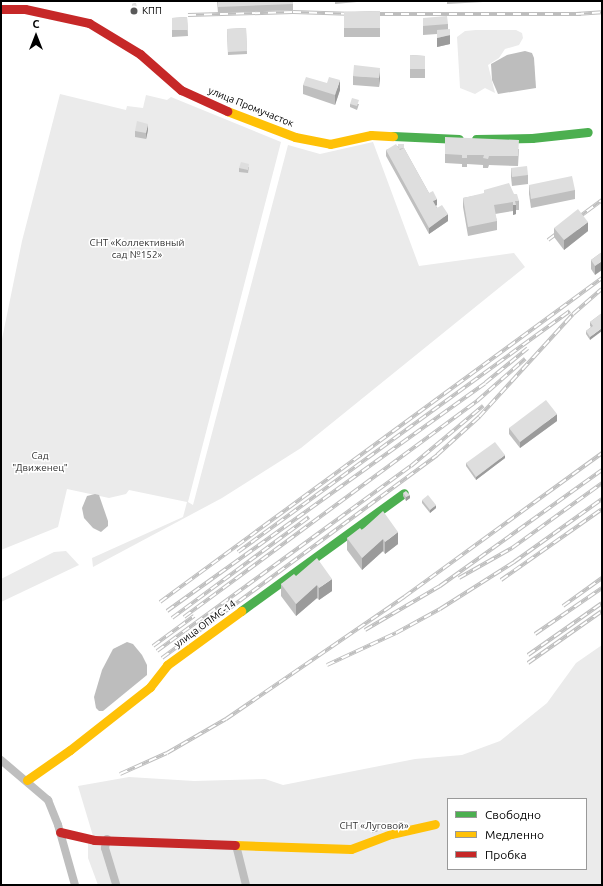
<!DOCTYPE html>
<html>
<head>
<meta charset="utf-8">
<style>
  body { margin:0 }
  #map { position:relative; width:603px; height:886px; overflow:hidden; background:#fff; font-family:Ubuntu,sans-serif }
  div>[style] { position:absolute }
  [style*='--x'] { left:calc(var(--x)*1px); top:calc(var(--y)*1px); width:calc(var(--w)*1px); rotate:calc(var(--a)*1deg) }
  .green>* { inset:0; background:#ebebeb }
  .water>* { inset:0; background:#bdbdbd }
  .street>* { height:8px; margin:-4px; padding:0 4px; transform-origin:4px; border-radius:4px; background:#bebebe }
  .fast>* { height:9px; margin:-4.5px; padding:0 4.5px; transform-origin:4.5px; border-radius:4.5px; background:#4caf50 }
  .slow>* { height:9px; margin:-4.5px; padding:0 4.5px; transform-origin:4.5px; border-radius:4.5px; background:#ffc107 }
  .jam>* { height:9px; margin:-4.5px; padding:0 4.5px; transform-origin:4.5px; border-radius:4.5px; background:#c62828 }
  .rail>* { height:4px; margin-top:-2px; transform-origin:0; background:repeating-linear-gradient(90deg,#fff 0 8px,#bebebe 0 16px); box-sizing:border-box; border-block:1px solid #bebebe }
  .wall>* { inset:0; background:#bfbfbf }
  .shaded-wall>* { inset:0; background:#9b9b9b }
  .building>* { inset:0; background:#dedede }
  .dots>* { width:11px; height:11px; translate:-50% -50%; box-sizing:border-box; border:2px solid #fff; border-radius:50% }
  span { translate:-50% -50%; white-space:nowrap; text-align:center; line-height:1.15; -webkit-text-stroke:3px #fff; paint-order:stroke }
  .poi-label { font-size:10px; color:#000 }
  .left { translate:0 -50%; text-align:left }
  .street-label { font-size:10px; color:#000 }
  .park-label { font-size:10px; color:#313131 }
  .frame { position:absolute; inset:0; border:2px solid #000; pointer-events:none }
  .legend { position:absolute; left:447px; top:798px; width:140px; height:72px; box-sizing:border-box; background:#fff; border:1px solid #999; margin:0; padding:5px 7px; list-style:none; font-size:12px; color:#000 }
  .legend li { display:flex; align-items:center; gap:8px; height:20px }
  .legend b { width:20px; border:1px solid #999 }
  .north { position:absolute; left:16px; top:16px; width:40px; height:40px; -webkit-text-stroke:3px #fff; paint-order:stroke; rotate:0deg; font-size:11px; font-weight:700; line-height:16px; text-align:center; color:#000 }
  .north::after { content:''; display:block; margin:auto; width:14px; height:18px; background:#000; clip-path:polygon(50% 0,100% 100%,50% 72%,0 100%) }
</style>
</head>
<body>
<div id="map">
  <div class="green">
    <div style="clip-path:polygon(476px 30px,516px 30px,522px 33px,523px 38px,519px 45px,505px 49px,499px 58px,488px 65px,495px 93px,485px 88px,475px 94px,460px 88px,457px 37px,465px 31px)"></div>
    <div style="clip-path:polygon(60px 94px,126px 110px,127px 106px,143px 108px,146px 95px,167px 100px,171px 97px,281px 142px,188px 502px,193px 505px,288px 145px,320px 154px,373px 142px,419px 266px,514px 253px,525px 267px,301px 448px,222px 498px,93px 567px,92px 558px,183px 517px,187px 502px,129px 490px,126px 494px,109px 498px,67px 489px,58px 527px,1px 550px,1px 344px,22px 241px)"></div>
    <div style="clip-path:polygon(66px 551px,79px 565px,1px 602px,1px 579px,54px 552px)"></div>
    <div style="clip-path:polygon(evenodd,602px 645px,602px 885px,98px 885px,88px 858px,88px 844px,93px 836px,78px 786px,129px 777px,194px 781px,265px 779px,283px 785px,415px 759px,462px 755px,500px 741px,547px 703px,576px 663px,602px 645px,448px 799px,586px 799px,586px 869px,448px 869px,448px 799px)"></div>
  </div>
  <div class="water">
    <div style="clip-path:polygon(525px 51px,532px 53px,534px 58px,536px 88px,498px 94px,492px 80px,491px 64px,507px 55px)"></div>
    <div style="clip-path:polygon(95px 494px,99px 495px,108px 521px,108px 526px,101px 532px,93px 528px,84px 518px,82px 508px,87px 496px)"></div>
    <div style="clip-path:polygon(127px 642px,133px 644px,142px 655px,147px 665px,147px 675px,103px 711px,99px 711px,96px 708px,94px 697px,102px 670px,113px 649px)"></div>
  </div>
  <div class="street">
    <div style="--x:1;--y:760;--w:62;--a:40.4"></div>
    <div style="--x:48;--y:800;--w:27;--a:68"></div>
    <div style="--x:58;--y:825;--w:62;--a:74.2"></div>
    <div style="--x:107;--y:839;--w:9;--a:103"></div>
    <div style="--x:105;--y:848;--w:39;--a:73"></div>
    <div style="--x:236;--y:845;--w:41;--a:76"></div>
  </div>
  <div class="fast">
    <div style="--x:393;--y:136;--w:66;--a:2.6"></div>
    <div style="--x:476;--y:139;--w:56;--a:-1"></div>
    <div style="--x:532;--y:138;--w:56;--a:-6.1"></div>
    <div style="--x:241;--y:611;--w:201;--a:-35.9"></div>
  </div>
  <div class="slow">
    <div style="--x:227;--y:111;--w:73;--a:20.9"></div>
    <div style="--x:295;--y:137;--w:36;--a:11"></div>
    <div style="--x:330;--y:144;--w:42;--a:-12.4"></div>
    <div style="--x:371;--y:135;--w:22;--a:3"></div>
    <div style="--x:27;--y:780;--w:52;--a:-34.9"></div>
    <div style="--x:70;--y:750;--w:102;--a:-38.2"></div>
    <div style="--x:150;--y:687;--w:28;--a:-52"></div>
    <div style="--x:167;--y:665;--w:92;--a:-36.1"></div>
    <div style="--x:235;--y:845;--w:116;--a:2"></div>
    <div style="--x:351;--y:849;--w:43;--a:-20.6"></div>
    <div style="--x:391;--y:834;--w:45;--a:-12.8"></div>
  </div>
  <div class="jam">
    <div style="--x:1;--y:9;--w:24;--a:0"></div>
    <div style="--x:25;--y:9;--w:66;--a:12.3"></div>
    <div style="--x:89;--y:23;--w:60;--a:31.3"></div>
    <div style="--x:140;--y:54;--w:55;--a:41.3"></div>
    <div style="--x:181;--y:90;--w:51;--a:24.5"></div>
    <div style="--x:60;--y:832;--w:35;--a:13"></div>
    <div style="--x:94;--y:840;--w:141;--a:2"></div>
  </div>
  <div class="rail">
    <div style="--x:369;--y:14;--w:212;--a:0"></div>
    <div style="--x:576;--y:14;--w:26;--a:-4"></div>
    <div style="--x:188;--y:15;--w:105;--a:-1.6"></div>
    <div style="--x:293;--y:12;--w:62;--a:1.8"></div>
    <div style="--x:548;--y:240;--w:67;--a:-36.5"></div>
    <div style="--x:238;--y:552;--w:410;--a:-36"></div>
    <div style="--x:459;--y:578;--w:61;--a:-29.5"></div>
    <div style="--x:512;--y:548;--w:111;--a:-35.8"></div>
    <div style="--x:501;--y:580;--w:123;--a:-35.1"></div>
    <div style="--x:160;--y:602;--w:548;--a:-36.24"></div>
    <div style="--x:563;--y:606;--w:48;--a:-35.7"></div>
    <div style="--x:167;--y:611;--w:391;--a:-35.6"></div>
    <div style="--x:485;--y:383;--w:55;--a:-39.1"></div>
    <div style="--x:184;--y:617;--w:364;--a:-36.4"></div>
    <div style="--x:477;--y:401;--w:64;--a:-41.2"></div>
    <div style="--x:172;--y:618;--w:170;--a:-36.4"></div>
    <div style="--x:365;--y:630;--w:87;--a:-30.4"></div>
    <div style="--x:440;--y:586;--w:199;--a:-35.6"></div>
    <div style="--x:535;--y:634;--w:81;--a:-34.5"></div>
    <div style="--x:153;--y:646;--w:51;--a:-36.2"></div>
    <div style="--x:157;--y:651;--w:314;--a:-36.1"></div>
    <div style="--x:411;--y:466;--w:94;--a:-39.8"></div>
    <div style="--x:528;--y:655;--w:90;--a:-35.1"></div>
    <div style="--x:162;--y:658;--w:342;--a:-36.4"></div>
    <div style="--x:437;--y:455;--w:57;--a:-42.1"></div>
    <div style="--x:479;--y:417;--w:139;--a:-47.6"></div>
    <div style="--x:573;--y:314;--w:38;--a:-41"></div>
    <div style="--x:528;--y:663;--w:90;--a:-35.1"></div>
    <div style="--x:327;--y:665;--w:76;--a:-24.9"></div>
    <div style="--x:396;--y:633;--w:50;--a:-28.6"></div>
    <div style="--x:440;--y:609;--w:88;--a:-32.4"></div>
    <div style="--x:514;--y:562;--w:108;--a:-35.6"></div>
    <div style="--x:120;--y:774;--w:51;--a:-24.1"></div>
    <div style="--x:167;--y:753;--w:68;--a:-30"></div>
    <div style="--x:226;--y:719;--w:216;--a:-34.4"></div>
    <div style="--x:404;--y:597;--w:245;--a:-36"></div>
  </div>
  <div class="wall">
    <div style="clip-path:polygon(217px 1px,293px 1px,293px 10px,218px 13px)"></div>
    <div style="clip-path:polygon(335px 1px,368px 1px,335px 4px)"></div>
    <div style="clip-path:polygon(447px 1px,483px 1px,483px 2px,447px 4px)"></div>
    <div style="clip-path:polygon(136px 3px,137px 16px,132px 16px,132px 4px)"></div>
    <div style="clip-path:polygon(380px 11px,380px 37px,344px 37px,344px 12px)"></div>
    <div style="clip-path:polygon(187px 17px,188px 36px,172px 37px,172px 18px)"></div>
    <div style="clip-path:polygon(423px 18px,448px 24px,448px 29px,450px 44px,437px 47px,437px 34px,423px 35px)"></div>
    <div style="clip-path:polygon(246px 28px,247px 54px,228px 55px,227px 29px)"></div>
    <div style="clip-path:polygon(410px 55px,425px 56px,425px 78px,410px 78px)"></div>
    <div style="clip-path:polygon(353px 76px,380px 77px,379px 87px,353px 85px)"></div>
    <div style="clip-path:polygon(303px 85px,340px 90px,335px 105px,303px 94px)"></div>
    <div style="clip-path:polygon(350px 104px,359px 104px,357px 110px,350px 107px)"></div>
    <div style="clip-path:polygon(148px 130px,146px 139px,135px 137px,135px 131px)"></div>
    <div style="clip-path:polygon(398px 146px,404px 148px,429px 193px,437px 205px,436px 206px,448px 221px,429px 234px,386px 156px,386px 150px)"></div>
    <div style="clip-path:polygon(519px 149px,518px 166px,489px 165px,488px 168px,483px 168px,483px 165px,467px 164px,467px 167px,462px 167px,462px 164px,445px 163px,445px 154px)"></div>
    <div style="clip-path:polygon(249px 167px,248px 173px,239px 172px,239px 168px)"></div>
    <div style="clip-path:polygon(511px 168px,528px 175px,528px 184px,512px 186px,511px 177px)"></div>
    <div style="clip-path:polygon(529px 185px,575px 190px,575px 199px,531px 208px,529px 194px)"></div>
    <div style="clip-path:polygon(484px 190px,514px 194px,519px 201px,519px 210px,516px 210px,516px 214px,513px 215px,513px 211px,495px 214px,497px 221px,497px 230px,468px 236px,463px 207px,463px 198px,484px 194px)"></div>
    <div style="clip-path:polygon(554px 228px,588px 231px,564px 250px,554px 237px)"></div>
    <div style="clip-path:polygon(602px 252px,595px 275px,591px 269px,591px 260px)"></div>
    <div style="clip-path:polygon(602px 313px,590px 340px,586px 334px,586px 331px,591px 327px,590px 326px,590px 322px)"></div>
    <div style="clip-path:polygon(557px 421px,520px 448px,509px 434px,509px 428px)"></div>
    <div style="clip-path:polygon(505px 458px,476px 480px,466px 466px,466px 463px)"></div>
    <div style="clip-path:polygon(403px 493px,410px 498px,406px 501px,403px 496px)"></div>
    <div style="clip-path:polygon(422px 500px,436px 508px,430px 513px,422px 503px)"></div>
    <div style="clip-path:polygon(362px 530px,398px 544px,385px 554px,383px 551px,362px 570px,347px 550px,347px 538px)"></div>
    <div style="clip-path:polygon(296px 576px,332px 591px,319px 600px,317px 598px,296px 616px,281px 596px,281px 584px)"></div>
  </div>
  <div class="shaded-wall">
    <div style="clip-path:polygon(450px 35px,450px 44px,437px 47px,437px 38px)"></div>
    <div style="clip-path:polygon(380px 68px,380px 77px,379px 87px,379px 78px)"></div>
    <div style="clip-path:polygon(340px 80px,340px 90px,335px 105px,335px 95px)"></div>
    <div style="clip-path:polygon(148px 124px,148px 130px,146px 139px,146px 133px)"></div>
    <div style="clip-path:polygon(437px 199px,437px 205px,433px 207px,433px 201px)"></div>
    <div style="clip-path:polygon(513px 205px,516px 205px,516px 214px,513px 215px)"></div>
    <div style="clip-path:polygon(448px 214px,448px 221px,429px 234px,429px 228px)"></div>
    <div style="clip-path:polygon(588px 222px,588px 231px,564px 250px,564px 240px)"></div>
    <div style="clip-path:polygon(602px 261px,602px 270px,595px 275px,595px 266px)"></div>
    <div style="clip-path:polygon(602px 328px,602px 331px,590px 340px,590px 337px)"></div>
    <div style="clip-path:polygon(557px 414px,557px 421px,520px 448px,520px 442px)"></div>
    <div style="clip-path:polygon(505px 455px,505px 458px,476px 480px,476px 477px)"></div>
    <div style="clip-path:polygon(410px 495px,410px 498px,406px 501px,406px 497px)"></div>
    <div style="clip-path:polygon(436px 505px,436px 508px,430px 513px,430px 510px)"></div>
    <div style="clip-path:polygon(398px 532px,398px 544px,385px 554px,385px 542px)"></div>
    <div style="clip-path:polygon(383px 539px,383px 551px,362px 570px,362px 558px)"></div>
    <div style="clip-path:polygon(332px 579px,332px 591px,319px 600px,319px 588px)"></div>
    <div style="clip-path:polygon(317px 585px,317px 598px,296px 616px,296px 604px)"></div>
    <div style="clip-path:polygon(378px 828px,378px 831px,372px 833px,372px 830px)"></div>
  </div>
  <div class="building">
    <div style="clip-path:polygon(218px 1px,293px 1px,293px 4px,218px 7px)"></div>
    <div style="clip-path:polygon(136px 3px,137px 12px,132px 13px,132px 4px)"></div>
    <div style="clip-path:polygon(380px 11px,380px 28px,344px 28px,344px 12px)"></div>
    <div style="clip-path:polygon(447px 16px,448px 24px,423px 26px,423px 18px)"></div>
    <div style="clip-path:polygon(187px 17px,188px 30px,172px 30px,172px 18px)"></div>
    <div style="clip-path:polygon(246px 28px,247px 51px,228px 52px,227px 29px)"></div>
    <div style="clip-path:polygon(450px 29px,450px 35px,437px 38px,437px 30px)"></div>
    <div style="clip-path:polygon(410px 55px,425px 56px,425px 69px,410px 69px)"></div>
    <div style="clip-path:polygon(354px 65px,380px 68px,379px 78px,353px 76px)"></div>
    <div style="clip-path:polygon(306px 77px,327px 83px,329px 77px,340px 80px,335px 95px,303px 85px)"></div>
    <div style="clip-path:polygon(352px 98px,359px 100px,357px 106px,350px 104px)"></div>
    <div style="clip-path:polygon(137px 121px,148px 124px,146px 133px,135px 131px)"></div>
    <div style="clip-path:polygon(445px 137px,519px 140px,518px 156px,489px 156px,488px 159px,483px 158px,484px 155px,467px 155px,467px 158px,462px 158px,462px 155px,445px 154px)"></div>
    <div style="clip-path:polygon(396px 144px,400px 150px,404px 148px,429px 193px,433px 191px,437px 199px,433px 201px,437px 208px,442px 205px,448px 214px,429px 228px,386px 150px)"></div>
    <div style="clip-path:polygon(398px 144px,404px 144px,404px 148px,399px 149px,398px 146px)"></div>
    <div style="clip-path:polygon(241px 162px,249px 164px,248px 170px,239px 168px)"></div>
    <div style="clip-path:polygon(527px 166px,528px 175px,512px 177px,511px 168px)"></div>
    <div style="clip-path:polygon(572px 176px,575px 190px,531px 199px,529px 185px)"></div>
    <div style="clip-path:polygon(509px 183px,514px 194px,517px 194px,519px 201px,515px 201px,516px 205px,513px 205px,513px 202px,494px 205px,497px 221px,468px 227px,463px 198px,484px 193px,484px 190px)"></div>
    <div style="clip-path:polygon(578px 209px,588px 222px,564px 240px,554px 228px)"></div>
    <div style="clip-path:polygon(602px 252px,602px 261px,595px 266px,591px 260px)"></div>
    <div style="clip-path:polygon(602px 313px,602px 328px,590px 337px,586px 331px,593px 326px,590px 322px)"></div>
    <div style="clip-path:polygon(546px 400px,557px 414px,520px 442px,509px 428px)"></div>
    <div style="clip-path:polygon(495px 442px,505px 455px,476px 477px,466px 463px)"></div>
    <div style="clip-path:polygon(406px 491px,410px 495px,406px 497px,403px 493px)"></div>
    <div style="clip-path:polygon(428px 495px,436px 505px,430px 510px,422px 500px)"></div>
    <div style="clip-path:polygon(383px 511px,398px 532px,385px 542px,383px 539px,362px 558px,347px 538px,360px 528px,362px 530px)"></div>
    <div style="clip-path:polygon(317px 558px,332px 579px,319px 588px,317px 585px,296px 604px,281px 584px,294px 574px,296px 576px)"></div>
    <div style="clip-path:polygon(376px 823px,378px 828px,372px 830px,371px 824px)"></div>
  </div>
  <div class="dots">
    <div style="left:134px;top:11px;background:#595959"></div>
  </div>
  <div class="poi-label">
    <span class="left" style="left:142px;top:11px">КПП</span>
  </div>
  <div class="street-label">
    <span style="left:251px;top:107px;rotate:22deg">улица Промучасток</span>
    <span style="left:205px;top:624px;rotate:-36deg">улица ОПМС-14</span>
  </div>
  <div class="park-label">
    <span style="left:137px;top:248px">СНТ «Коллективный<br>сад №152»</span>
    <span style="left:40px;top:461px">Сад<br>"Движенец"</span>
    <span style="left:374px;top:826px">СНТ «Луговой»</span>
  </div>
  <div class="frame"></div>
  <ul class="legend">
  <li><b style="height:5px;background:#4caf50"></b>Свободно</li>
  <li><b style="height:5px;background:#ffc107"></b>Медленно</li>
  <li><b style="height:5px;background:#c62828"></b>Пробка</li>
  </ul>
  <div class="north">С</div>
</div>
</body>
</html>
